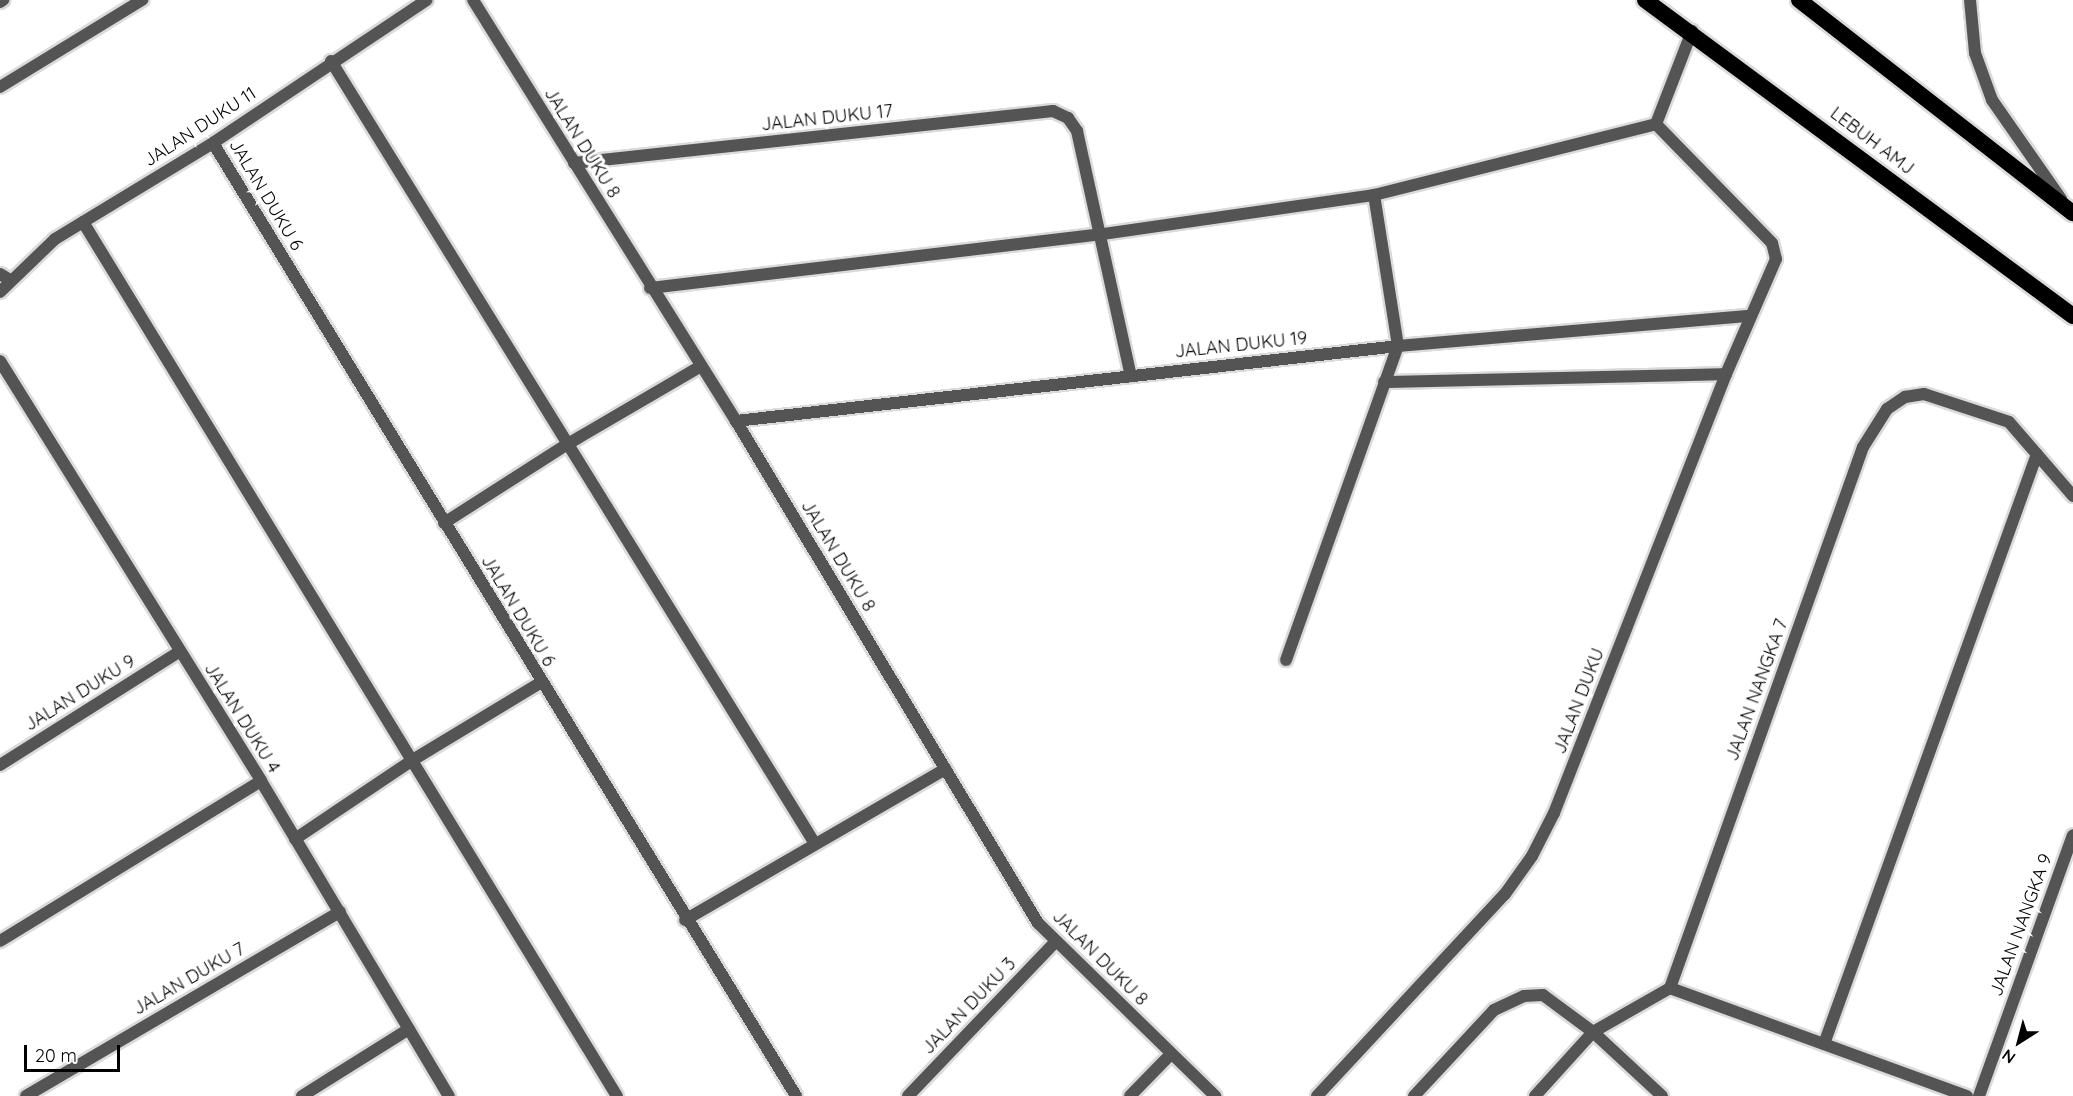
<!DOCTYPE html>
<html>
<head>
<meta charset="utf-8">
<style>
  body { margin:0 }
  #map { position:relative; width:2073px; height:1096px; overflow:hidden; background:#fff; font-family:Quicksand,sans-serif }
  div>[style] { position:absolute }
  [style*='--x'] { left:calc(var(--x)*1px); top:calc(var(--y)*1px); width:calc(var(--w)*1px); rotate:calc(var(--a)*1deg) }
  .roads { filter:drop-shadow(2px 0 #dbdbdb) drop-shadow(-2px 0 #dbdbdb) drop-shadow(0 2px #dbdbdb) drop-shadow(0 -2px #dbdbdb) }
  .service>* { height:12px; margin:-6px; padding:0 6px; transform-origin:6px; border-radius:6px; background:#545454 }
  .minor>* { height:12px; margin:-6px; padding:0 6px; transform-origin:6px; border-radius:6px; background:#545454 }
  .tertiary>* { height:12px; margin:-6px; padding:0 6px; transform-origin:6px; border-radius:6px; background:#545454 }
  .trunk>* { height:16px; margin:-8px; padding:0 8px; transform-origin:8px; border-radius:8px; background:#000 }
  span { translate:-50% -50%; white-space:nowrap; text-align:center; line-height:1.15; -webkit-text-stroke:6px #fff; paint-order:stroke }
  .street-label { font-size:18px; color:#000 }
  .north { position:absolute; left:1989px; top:1012px; width:60px; height:60px; -webkit-text-stroke:4px #fff; paint-order:stroke; rotate:216deg; font-size:16px; font-weight:700; line-height:24px; text-align:center; color:#000 }
  .north::after { content:''; display:block; margin:auto; width:21px; height:27px; background:#000; clip-path:polygon(50% 0,100% 100%,50% 72%,0 100%) }
  .scale { position:absolute; left:24px; top:1045px; width:96px; height:27px; box-sizing:border-box; border:3px solid #000; border-top:0; padding-left:8px; font-size:18px; line-height:21px; white-space:nowrap; color:#000; -webkit-text-stroke:4px #fff; paint-order:stroke }
</style>
</head>
<body>
<div id="map">
  <div class="roads">
    <div class="service">
      <div style="--x:331;--y:61;--w:918;--a:58.27"></div>
      <div style="--x:0;--y:87;--w:167;--a:-31.5"></div>
      <div style="--x:1077;--y:131;--w:251;--a:77.6"></div>
      <div style="--x:83;--y:222;--w:1024;--a:58.58"></div>
      <div style="--x:0;--y:274;--w:12;--a:31"></div>
      <div style="--x:650;--y:288;--w:456;--a:-6.8"></div>
      <div style="--x:1103;--y:234;--w:274;--a:-8.2"></div>
      <div style="--x:1374;--y:195;--w:291;--a:-14.1"></div>
      <div style="--x:1384;--y:382;--w:342;--a:-1.3"></div>
      <div style="--x:444;--y:523;--w:145;--a:-32.6"></div>
      <div style="--x:566;--y:445;--w:156;--a:-30.3"></div>
      <div style="--x:1286;--y:660;--w:333;--a:-70.4"></div>
      <div style="--x:1398;--y:346;--w:153;--a:-99"></div>
      <div style="--x:295;--y:839;--w:140;--a:-33.9"></div>
      <div style="--x:411;--y:761;--w:151;--a:-31.2"></div>
      <div style="--x:685;--y:920;--w:301;--a:-30.1"></div>
      <div style="--x:0;--y:941;--w:306;--a:-31.5"></div>
      <div style="--x:1824;--y:1044;--w:627;--a:-70.15"></div>
      <div style="--x:302;--y:1096;--w:126;--a:-32.1"></div>
      <div style="--x:1130;--y:1096;--w:59;--a:-45.7"></div>
    </div>
    <div class="minor">
      <div style="--x:473;--y:0;--w:496;--a:58"></div>
      <div style="--x:736;--y:421;--w:586;--a:58.97"></div>
      <div style="--x:1038;--y:923;--w:248;--a:44.3"></div>
      <div style="--x:1970;--y:0;--w:53;--a:84.6"></div>
      <div style="--x:1975;--y:53;--w:50;--a:70.1"></div>
      <div style="--x:1992;--y:100;--w:121;--a:55.1"></div>
      <div style="--x:213;--y:143;--w:1117;--a:58.54"></div>
      <div style="--x:574;--y:163;--w:482;--a:-6.2"></div>
      <div style="--x:1053;--y:111;--w:17;--a:25"></div>
      <div style="--x:1068;--y:118;--w:16;--a:55"></div>
      <div style="--x:0;--y:292;--w:76;--a:-43.9"></div>
      <div style="--x:55;--y:239;--w:185;--a:-31.3"></div>
      <div style="--x:213;--y:143;--w:257;--a:-33.8"></div>
      <div style="--x:0;--y:361;--w:494;--a:58.1"></div>
      <div style="--x:261;--y:781;--w:367;--a:59.2"></div>
      <div style="--x:736;--y:421;--w:666;--a:-6.46"></div>
      <div style="--x:1398;--y:346;--w:353;--a:-4.9"></div>
      <div style="--x:0;--y:765;--w:212;--a:-32.3"></div>
      <div style="--x:1670;--y:988;--w:574;--a:-70.37"></div>
      <div style="--x:1863;--y:447;--w:45;--a:-57.7"></div>
      <div style="--x:1887;--y:409;--w:22;--a:-34"></div>
      <div style="--x:1905;--y:397;--w:19;--a:-9"></div>
      <div style="--x:1924;--y:394;--w:89;--a:18.2"></div>
      <div style="--x:2009;--y:422;--w:98;--a:49.1"></div>
      <div style="--x:1670;--y:988;--w:316;--a:20"></div>
      <div style="--x:26;--y:1096;--w:364;--a:-30.4"></div>
      <div style="--x:908;--y:1096;--w:214;--a:-46.3"></div>
      <div style="--x:1317;--y:1096;--w:276;--a:-47.1"></div>
      <div style="--x:1505;--y:894;--w:47;--a:-54.6"></div>
      <div style="--x:1532;--y:856;--w:48;--a:-62.9"></div>
      <div style="--x:1554;--y:813;--w:471;--a:-68.6"></div>
      <div style="--x:1726;--y:374;--w:125;--a:-66.5"></div>
      <div style="--x:1776;--y:259;--w:16;--a:-104"></div>
      <div style="--x:1772;--y:243;--w:166;--a:-134.3"></div>
      <div style="--x:1656;--y:124;--w:100;--a:-68.8"></div>
      <div style="--x:1414;--y:1096;--w:117;--a:-47.1"></div>
      <div style="--x:1494;--y:1010;--w:33;--a:-25"></div>
      <div style="--x:1524;--y:996;--w:19;--a:-3"></div>
      <div style="--x:1543;--y:995;--w:62;--a:36.5"></div>
      <div style="--x:1593;--y:1032;--w:94;--a:42.8"></div>
      <div style="--x:1535;--y:1096;--w:86;--a:-47.8"></div>
      <div style="--x:1593;--y:1032;--w:89;--a:-29.7"></div>
      <div style="--x:1979;--y:1096;--w:277;--a:-70.2"></div>
    </div>
    <div class="tertiary">
      <div style="--x:0;--y:2;--w:4;--a:-34"></div>
    </div>
    <div class="trunk">
      <div style="--x:1645;--y:0;--w:532;--a:36.44"></div>
      <div style="--x:1799;--y:0;--w:347;--a:37.9"></div>
    </div>
  </div>
  <div class="street-label">
    <span style="left:827px;top:118px;rotate:-6deg">JALAN DUKU 17</span>
    <span style="left:200px;top:127px;rotate:-33deg">JALAN DUKU 11</span>
    <span style="left:1872px;top:141px;rotate:37deg">LEBUH AMJ</span>
    <span style="left:582px;top:143px;rotate:58deg">JALAN DUKU 8</span>
    <span style="left:266px;top:195px;rotate:59deg">JALAN DUKU 6</span>
    <span style="left:1241px;top:345px;rotate:-6deg">JALAN DUKU 19</span>
    <span style="left:838px;top:556px;rotate:59deg">JALAN DUKU 8</span>
    <span style="left:518px;top:611px;rotate:59deg">JALAN DUKU 6</span>
    <span style="left:1757px;top:690px;rotate:-70deg">JALAN NANGKA 7</span>
    <span style="left:80px;top:693px;rotate:-32deg">JALAN DUKU 9</span>
    <span style="left:1579px;top:701px;rotate:-69deg">JALAN DUKU</span>
    <span style="left:242px;top:718px;rotate:58deg">JALAN DUKU 4</span>
    <span style="left:2021px;top:925px;rotate:-70deg">JALAN NANGKA 9</span>
    <span style="left:1100px;top:958px;rotate:45deg">JALAN DUKU 8</span>
    <span style="left:189px;top:979px;rotate:-30deg">JALAN DUKU 7</span>
    <span style="left:969px;top:1006px;rotate:-46deg">JALAN DUKU 3</span>
  </div>
  <div class="north">N</div>
  <div class="scale">20 m</div>
</div>
</body>
</html>
